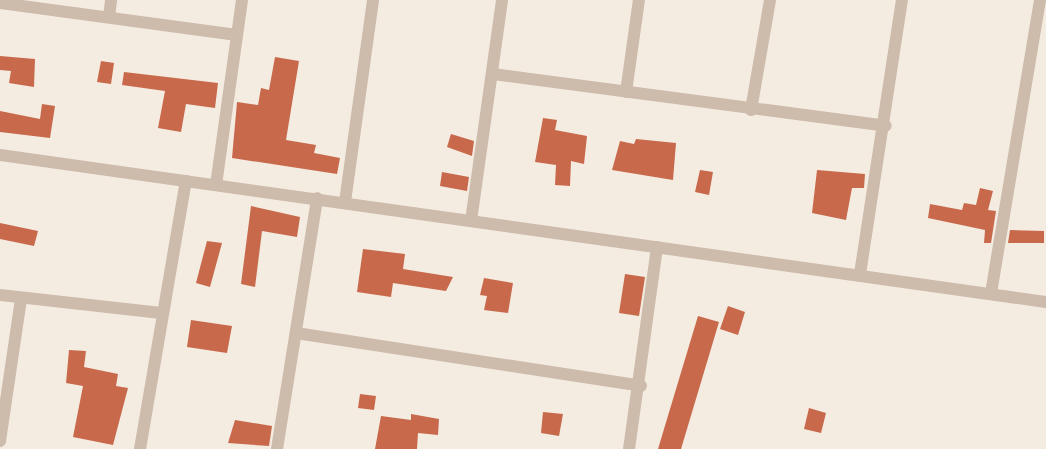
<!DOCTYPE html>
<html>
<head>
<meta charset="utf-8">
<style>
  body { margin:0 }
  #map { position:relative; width:1046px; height:449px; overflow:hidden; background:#f4ebe1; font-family:"Source Sans 3",sans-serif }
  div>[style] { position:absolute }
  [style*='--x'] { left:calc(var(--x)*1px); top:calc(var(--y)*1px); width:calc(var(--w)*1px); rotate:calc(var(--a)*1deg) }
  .building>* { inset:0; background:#c8694b }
  .minor>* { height:12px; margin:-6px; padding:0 6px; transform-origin:6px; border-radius:6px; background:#cdbbac }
  .tertiary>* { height:12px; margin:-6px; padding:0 6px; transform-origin:6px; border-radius:6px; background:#cdbbac }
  span { translate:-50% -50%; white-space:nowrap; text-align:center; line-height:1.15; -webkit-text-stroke:4.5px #fbf5ee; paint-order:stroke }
</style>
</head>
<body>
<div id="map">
  <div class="building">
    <div style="clip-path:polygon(0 56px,35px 59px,34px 87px,9px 83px,11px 71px,0 70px)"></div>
    <div style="clip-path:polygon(275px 57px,299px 61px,286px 140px,316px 145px,314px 153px,340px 158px,337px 174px,232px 158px,237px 102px,258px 105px,261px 88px,269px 90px)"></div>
    <div style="clip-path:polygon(101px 61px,114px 63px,111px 84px,97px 82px)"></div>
    <div style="clip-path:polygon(124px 72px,218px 83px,215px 108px,186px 104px,181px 132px,158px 128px,165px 91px,122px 85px)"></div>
    <div style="clip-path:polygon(42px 104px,55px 106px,50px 138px,0 132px,0 111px,40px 119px)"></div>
    <div style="clip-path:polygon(543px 118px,557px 120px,555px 130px,587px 136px,584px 164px,571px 161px,570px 186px,555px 185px,556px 165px,535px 162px)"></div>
    <div style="clip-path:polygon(451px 134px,474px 141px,472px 156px,447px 147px)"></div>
    <div style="clip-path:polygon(636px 139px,676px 143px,673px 180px,612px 170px,620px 141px,634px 144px)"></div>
    <div style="clip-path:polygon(700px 170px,713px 172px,709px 195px,695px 192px)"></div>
    <div style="clip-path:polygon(817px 170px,865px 174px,864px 188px,852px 188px,846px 220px,812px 213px)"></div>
    <div style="clip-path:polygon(442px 172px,469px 177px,467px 191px,440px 186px)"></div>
    <div style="clip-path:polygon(980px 188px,993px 191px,988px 210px,996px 211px,991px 243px,984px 243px,985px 230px,928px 218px,930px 204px,962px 210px,964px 203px,976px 205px)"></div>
    <div style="clip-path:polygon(251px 206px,300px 217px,297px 237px,262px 231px,255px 287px,241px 284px)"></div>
    <div style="clip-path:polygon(0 223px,38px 231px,34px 246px,0 239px)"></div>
    <div style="clip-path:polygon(1010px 230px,1044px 231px,1044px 243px,1008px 243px)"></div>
    <div style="clip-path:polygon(207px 241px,222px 243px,210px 287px,196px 283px)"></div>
    <div style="clip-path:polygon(363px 249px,405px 254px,403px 269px,453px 277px,446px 291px,393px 283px,391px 297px,357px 292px)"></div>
    <div style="clip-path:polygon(625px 274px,645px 277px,639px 316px,619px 313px)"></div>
    <div style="clip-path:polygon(484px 278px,513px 283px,508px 313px,484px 310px,487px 296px,480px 295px)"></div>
    <div style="clip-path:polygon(728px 306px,745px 312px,738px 335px,720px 329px)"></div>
    <div style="clip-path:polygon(698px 316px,719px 322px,681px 449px,658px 449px)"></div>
    <div style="clip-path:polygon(191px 320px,232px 326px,227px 353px,187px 347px)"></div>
    <div style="clip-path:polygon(69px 350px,86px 351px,84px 367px,118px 374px,116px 386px,128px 388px,113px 445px,73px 437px,83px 386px,66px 383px)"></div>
    <div style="clip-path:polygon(360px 394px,376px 396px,374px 410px,358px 408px)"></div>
    <div style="clip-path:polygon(809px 408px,826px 413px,821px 433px,804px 429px)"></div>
    <div style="clip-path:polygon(543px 412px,563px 414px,559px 436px,541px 433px)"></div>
    <div style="clip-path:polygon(411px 414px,439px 419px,438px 435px,418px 433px,417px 449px,375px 449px,381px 416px,411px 420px)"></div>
    <div style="clip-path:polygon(235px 420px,272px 426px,269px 446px,228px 443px)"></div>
  </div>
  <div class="minor">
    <div style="--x:0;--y:3;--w:239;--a:7.7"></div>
    <div style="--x:109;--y:17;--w:17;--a:-83"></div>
    <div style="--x:493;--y:74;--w:396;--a:7.5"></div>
    <div style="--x:626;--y:92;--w:93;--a:-82"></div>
    <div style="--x:751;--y:110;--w:112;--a:-80.2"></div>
    <div style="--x:216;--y:185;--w:187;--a:-82"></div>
    <div style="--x:345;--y:202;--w:204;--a:-82.1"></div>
    <div style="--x:471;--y:221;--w:223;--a:-82"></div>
    <div style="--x:860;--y:274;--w:277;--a:-81.3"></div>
    <div style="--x:991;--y:293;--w:297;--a:-80.5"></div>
    <div style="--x:0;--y:295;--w:162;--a:6.4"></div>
    <div style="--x:296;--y:333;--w:349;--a:8.7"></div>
    <div style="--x:0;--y:441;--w:144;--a:-81.6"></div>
    <div style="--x:140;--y:449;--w:272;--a:-80.3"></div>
    <div style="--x:277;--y:449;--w:254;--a:-80.9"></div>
    <div style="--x:629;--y:449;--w:204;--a:-82.1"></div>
  </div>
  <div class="tertiary">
    <div style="--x:0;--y:155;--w:1056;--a:8"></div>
  </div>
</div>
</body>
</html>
